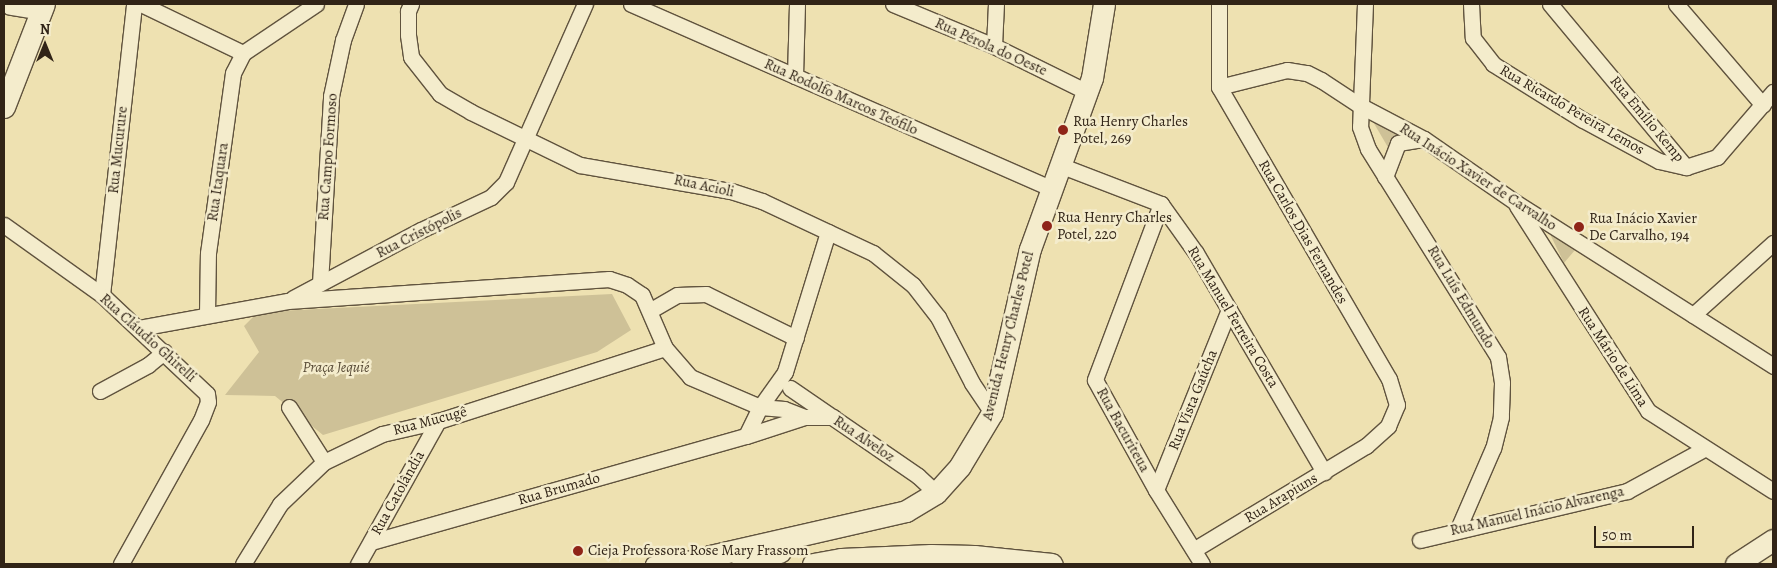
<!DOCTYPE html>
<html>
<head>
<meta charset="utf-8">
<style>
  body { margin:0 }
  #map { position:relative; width:1777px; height:568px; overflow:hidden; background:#eee1b1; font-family:Alegreya,serif }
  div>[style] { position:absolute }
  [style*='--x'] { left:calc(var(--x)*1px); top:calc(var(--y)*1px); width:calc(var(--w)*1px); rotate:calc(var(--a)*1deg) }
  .green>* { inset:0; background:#cec197 }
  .roads { filter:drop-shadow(1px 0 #60533e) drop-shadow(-1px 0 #60533e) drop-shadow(0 1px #60533e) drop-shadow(0 -1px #60533e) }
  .street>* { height:15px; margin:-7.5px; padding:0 7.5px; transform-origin:7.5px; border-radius:7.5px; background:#f4eccc }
  .secondary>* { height:21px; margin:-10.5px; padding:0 10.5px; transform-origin:10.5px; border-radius:10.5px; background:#f4eccc }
  .dots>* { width:14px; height:14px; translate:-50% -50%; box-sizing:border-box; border:2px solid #f4eccc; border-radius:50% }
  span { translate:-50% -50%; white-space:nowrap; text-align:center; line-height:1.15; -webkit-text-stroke:5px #f4eccc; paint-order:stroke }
  .street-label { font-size:15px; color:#312417 }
  .poi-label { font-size:15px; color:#312417 }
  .left { translate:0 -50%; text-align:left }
  .park-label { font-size:15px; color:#584b37; font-style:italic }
  .frame { position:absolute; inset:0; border:5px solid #312417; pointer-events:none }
  .north { position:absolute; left:20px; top:20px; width:50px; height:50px; -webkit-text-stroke:4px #f4eccc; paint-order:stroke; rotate:0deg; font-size:14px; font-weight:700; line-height:20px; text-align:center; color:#312417 }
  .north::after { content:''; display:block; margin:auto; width:18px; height:22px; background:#312417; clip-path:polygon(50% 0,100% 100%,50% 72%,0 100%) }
  .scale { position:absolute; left:1594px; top:526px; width:100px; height:22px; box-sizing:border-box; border:2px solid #312417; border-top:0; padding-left:6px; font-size:15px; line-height:18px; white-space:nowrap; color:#312417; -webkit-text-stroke:4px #f4eccc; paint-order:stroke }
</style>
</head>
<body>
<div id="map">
  <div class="green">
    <div style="clip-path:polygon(1372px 120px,1404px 135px,1389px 149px)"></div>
    <div style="clip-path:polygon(1536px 205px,1586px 237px,1564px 263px)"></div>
    <div style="clip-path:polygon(612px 294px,631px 330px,597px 352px,323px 435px,275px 396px,225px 395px,259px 352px,244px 326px,258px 312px)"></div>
  </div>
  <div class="roads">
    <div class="street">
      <div style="--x:141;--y:4;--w:113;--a:25.7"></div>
      <div style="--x:411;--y:4;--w:8;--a:113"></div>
      <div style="--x:408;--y:11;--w:24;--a:90"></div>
      <div style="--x:408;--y:35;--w:22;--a:82"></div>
      <div style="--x:411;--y:57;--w:47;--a:51.9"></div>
      <div style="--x:440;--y:94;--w:36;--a:30"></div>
      <div style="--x:471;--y:112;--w:121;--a:25.9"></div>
      <div style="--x:580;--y:165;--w:153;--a:9.8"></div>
      <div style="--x:731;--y:191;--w:33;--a:18"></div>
      <div style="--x:762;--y:201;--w:123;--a:25.1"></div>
      <div style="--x:873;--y:253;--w:51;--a:38.7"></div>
      <div style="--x:913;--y:285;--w:41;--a:52"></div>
      <div style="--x:938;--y:317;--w:74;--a:62.7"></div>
      <div style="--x:972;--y:383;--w:36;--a:56"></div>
      <div style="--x:631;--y:4;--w:460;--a:23.7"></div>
      <div style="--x:893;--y:4;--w:109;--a:22.6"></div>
      <div style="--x:994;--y:46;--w:104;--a:26.3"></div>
      <div style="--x:1365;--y:4;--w:123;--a:92.3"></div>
      <div style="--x:1360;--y:127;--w:23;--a:70"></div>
      <div style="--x:1368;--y:149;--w:245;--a:58"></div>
      <div style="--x:1498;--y:357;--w:26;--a:81"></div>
      <div style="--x:1502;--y:383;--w:34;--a:92"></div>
      <div style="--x:1501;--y:417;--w:32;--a:104"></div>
      <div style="--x:1493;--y:448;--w:88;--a:113.4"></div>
      <div style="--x:1471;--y:4;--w:34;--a:87"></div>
      <div style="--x:1473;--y:38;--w:33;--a:52"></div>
      <div style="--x:1493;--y:64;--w:106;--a:31.9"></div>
      <div style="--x:1583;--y:120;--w:86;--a:28.3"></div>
      <div style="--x:1659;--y:161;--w:28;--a:13"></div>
      <div style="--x:1686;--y:167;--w:33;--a:-18"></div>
      <div style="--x:1717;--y:157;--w:86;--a:-49.3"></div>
      <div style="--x:1550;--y:4;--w:212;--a:50.2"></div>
      <div style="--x:1676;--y:4;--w:133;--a:49.3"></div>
      <div style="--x:994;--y:46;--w:42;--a:-87.3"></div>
      <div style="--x:795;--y:76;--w:72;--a:-88.4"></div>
      <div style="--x:1219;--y:87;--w:70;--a:-14"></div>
      <div style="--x:1287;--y:70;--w:20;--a:9"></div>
      <div style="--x:1307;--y:73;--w:16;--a:27"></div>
      <div style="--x:1321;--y:80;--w:45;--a:33.3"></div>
      <div style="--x:1359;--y:105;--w:73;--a:27.6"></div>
      <div style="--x:1424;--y:139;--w:111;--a:34.7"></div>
      <div style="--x:1515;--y:202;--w:306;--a:32.4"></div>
      <div style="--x:1062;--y:166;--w:106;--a:21"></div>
      <div style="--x:1161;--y:204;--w:60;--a:54.5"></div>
      <div style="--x:1196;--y:253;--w:254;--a:59.7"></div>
      <div style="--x:1385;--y:177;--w:36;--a:-69"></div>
      <div style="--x:1398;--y:143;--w:26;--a:-9"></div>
      <div style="--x:1161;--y:204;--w:188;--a:110.6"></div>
      <div style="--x:1095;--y:380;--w:126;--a:61"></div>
      <div style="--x:1156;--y:490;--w:87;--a:58.1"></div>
      <div style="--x:1517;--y:206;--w:243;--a:57.4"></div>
      <div style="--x:1648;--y:411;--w:148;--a:32.6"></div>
      <div style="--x:4;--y:225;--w:120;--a:35.5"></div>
      <div style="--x:102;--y:295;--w:144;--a:43.3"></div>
      <div style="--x:207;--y:394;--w:8;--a:83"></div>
      <div style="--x:208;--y:402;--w:19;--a:111"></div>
      <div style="--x:201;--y:420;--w:165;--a:119.1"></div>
      <div style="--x:828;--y:232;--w:146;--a:107.1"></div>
      <div style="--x:785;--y:372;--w:43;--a:125.5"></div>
      <div style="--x:760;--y:407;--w:32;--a:116"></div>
      <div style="--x:746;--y:436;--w:62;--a:-17.9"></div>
      <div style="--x:805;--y:417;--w:28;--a:0"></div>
      <div style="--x:320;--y:283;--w:187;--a:-86.6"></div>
      <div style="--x:331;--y:96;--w:57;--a:-77.9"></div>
      <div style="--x:343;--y:40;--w:38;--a:-70"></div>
      <div style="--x:102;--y:295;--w:293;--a:-83.7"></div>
      <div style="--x:293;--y:298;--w:145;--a:-28"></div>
      <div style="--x:421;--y:230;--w:77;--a:-25.2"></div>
      <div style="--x:491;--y:197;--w:21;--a:-45"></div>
      <div style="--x:506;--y:182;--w:195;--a:-66.1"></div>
      <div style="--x:651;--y:310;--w:30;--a:-30"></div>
      <div style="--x:677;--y:295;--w:29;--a:-2"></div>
      <div style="--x:706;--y:294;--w:100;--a:26.1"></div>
      <div style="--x:207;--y:314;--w:61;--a:-89.1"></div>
      <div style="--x:208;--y:253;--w:182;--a:-82.1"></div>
      <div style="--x:233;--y:73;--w:22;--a:-63"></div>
      <div style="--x:243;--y:53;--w:88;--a:-33.9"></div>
      <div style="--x:1693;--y:315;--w:108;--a:-42"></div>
      <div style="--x:139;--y:328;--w:151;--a:-10.3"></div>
      <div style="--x:288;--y:301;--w:322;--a:-3.9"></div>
      <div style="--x:609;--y:279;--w:19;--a:18"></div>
      <div style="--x:627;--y:285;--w:18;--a:34"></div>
      <div style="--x:642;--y:295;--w:58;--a:66.5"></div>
      <div style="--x:665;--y:348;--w:38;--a:49"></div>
      <div style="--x:690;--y:377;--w:76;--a:23.2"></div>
      <div style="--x:760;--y:407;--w:24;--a:5"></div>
      <div style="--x:784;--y:409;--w:22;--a:21"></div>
      <div style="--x:790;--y:388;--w:155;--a:34.5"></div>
      <div style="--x:918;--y:476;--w:25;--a:43"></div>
      <div style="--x:100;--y:391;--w:55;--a:-28.4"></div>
      <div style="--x:148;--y:365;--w:21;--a:-39"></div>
      <div style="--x:289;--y:407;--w:65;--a:57.5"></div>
      <div style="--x:1156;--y:490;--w:195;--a:-68"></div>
      <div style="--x:1420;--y:540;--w:213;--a:-13.3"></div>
      <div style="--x:1627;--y:491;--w:88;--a:-28.6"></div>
      <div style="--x:371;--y:542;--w:390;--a:-15.8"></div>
      <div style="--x:1195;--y:549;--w:200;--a:-31.1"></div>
      <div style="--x:1366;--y:446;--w:30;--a:-42"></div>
      <div style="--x:1388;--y:426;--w:23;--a:-67"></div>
      <div style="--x:1397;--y:405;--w:27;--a:-107"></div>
      <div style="--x:1389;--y:379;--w:338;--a:-120.2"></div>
      <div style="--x:1219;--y:87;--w:83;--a:-90"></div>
      <div style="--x:243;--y:564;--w:70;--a:-58.3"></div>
      <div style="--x:280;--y:504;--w:61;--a:-43.7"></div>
      <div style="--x:324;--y:462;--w:64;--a:-25.8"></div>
      <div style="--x:382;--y:434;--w:57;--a:-13.1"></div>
      <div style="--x:438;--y:421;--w:238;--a:-17.8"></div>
      <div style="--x:358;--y:564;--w:164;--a:-60.8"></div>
      <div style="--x:653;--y:564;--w:54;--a:-8.6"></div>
    </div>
    <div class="secondary">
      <div style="--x:11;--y:4;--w:31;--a:9"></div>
      <div style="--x:4;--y:107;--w:110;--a:-68.8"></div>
      <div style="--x:695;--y:564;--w:17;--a:-28"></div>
      <div style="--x:710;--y:556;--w:201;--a:-12.9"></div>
      <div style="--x:906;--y:511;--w:35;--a:-31"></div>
      <div style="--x:936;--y:493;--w:36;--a:-48"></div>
      <div style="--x:960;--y:466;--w:62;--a:-58.9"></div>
      <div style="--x:992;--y:413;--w:168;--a:-77"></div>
      <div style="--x:1030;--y:249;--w:182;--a:-70.1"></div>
      <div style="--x:1092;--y:78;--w:75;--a:-80.8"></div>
      <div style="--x:742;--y:564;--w:40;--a:-18"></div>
      <div style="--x:813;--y:564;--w:28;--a:-10"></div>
      <div style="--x:841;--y:559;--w:90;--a:-2.5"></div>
      <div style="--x:931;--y:555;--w:43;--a:1.3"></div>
      <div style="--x:974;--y:556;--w:78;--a:5.9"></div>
      <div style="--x:1736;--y:564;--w:44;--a:-33"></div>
    </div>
  </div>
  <div class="dots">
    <div style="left:1063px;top:130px;background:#8f2418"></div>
    <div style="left:1047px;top:226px;background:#8f2418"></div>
    <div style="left:1579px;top:227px;background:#8f2418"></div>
    <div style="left:578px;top:551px;background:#8f2418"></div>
  </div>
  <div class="street-label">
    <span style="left:991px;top:47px;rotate:24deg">Rua Pérola do Oeste</span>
    <span style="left:841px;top:97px;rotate:24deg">Rua Rodolfo Marcos Teófilo</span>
    <span style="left:1572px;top:110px;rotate:30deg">Rua Ricardo Pereira Lemos</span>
    <span style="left:1647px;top:119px;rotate:50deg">Rua Emílio Kemp</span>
    <span style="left:118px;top:150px;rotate:-84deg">Rua Mucurure</span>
    <span style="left:328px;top:157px;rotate:-86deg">Rua Campo Formoso</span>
    <span style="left:1478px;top:177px;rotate:33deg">Rua Inácio Xavier de Carvalho</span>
    <span style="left:218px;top:182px;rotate:-82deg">Rua Itaquara</span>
    <span style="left:704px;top:186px;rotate:12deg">Rua Acioli</span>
    <span style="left:1303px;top:232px;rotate:60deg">Rua Carlos Dias Fernandes</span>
    <span style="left:419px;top:233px;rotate:-27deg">Rua Cristópolis</span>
    <span style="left:1461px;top:297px;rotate:59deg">Rua Luís Edmundo</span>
    <span style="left:1233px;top:317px;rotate:59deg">Rua Manuel Ferreira Costa</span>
    <span style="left:1008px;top:336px;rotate:-76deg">Avenida Henry Charles Potel</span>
    <span style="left:148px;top:338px;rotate:42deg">Rua Cláudio Ghirelli</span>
    <span style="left:1613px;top:357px;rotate:57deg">Rua Mário de Lima</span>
    <span style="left:1193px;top:400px;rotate:-68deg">Rua Vista Gaúcha</span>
    <span style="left:430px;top:421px;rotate:-15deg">Rua Mucugê</span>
    <span style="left:1123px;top:430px;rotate:61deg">Rua Bacuriteua</span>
    <span style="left:864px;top:439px;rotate:34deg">Rua Alveloz</span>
    <span style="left:559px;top:489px;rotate:-16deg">Rua Brumado</span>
    <span style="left:398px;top:493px;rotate:-61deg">Rua Catolândia</span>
    <span style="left:1281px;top:498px;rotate:-31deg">Rua Arapiuns</span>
    <span style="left:1537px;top:511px;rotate:-13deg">Rua Manuel Inácio Alvarenga</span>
  </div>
  <div class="poi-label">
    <span class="left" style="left:1073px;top:130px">Rua Henry Charles<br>Potel, 269</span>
    <span class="left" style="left:1057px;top:226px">Rua Henry Charles<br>Potel, 220</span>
    <span class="left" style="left:1589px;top:227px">Rua Inácio Xavier<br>De Carvalho, 194</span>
    <span class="left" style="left:588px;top:551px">Cieja Professora Rose Mary Frassom</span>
  </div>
  <div class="park-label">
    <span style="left:336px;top:368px">Praça Jequié</span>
  </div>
  <div class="frame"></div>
  <div class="north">N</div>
  <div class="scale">50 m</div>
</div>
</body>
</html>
